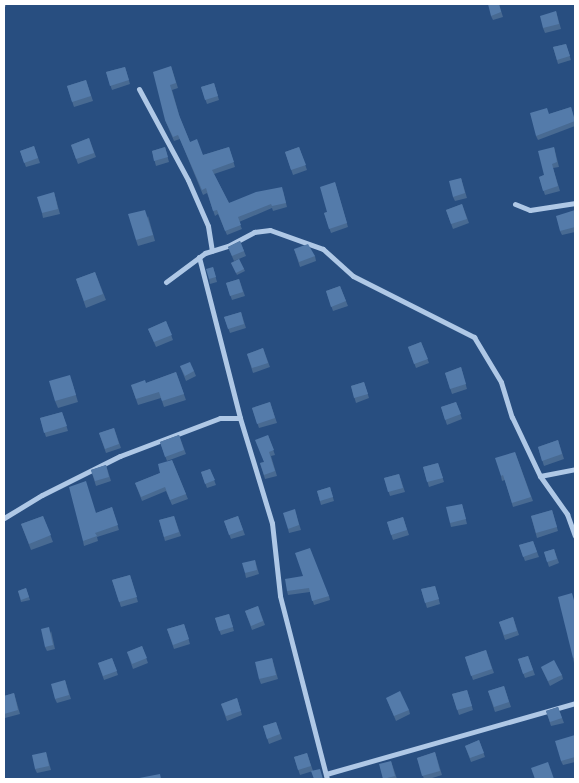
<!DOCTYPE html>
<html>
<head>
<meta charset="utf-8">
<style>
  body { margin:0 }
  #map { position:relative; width:579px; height:783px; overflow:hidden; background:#284e80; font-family:"Public Sans",sans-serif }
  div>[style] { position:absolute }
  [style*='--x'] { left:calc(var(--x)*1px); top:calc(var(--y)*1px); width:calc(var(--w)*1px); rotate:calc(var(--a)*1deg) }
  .stream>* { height:3px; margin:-1.5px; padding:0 1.5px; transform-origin:1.5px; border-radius:1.5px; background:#557093 }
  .minor>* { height:5px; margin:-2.5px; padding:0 2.5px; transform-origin:2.5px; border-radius:2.5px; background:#afc8e6 }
  .wall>* { inset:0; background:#486a92 }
  .building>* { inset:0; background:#547baa }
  span { translate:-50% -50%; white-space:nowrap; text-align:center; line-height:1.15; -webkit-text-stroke:4px #284e80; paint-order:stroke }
  .frame { position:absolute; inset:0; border:5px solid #fff; pointer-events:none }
</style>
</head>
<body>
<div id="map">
  <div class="stream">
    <div style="--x:4;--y:5;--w:1;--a:-90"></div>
  </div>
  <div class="minor">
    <div style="--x:139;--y:89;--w:103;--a:61.7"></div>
    <div style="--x:188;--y:180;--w:50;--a:66.5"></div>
    <div style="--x:208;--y:226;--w:25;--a:81"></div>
    <div style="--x:515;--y:204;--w:16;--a:22"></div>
    <div style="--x:530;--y:210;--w:46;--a:-8.8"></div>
    <div style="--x:199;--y:257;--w:166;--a:75.7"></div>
    <div style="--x:166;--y:282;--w:49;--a:-36.6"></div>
    <div style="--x:205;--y:253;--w:24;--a:-17"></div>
    <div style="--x:228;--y:246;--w:30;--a:-28"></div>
    <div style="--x:254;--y:232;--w:16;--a:-7"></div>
    <div style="--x:270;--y:230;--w:56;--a:19.7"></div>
    <div style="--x:323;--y:249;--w:40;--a:42"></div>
    <div style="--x:353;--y:276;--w:136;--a:26.8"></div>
    <div style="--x:474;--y:337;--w:52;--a:59"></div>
    <div style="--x:501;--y:382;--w:37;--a:73"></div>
    <div style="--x:512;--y:417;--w:65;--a:64.6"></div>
    <div style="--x:540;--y:476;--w:47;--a:54.6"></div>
    <div style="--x:567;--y:514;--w:23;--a:70"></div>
    <div style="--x:540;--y:476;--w:36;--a:-11"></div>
    <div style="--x:4;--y:518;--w:44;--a:-31.2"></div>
    <div style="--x:42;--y:495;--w:87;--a:-26.6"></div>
    <div style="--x:120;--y:456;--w:107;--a:-20.8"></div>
    <div style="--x:220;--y:418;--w:20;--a:0"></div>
    <div style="--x:240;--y:418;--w:110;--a:73.1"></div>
    <div style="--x:272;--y:523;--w:73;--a:83.7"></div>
    <div style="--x:280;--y:596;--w:189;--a:75.6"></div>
    <div style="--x:326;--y:774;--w:259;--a:-15.9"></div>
  </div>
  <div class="wall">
    <div style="clip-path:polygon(499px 4px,503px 17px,493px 20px,491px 16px)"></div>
    <div style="clip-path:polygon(556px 11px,561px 29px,545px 33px,543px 28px)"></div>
    <div style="clip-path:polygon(566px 44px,571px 60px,558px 64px,553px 47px)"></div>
    <div style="clip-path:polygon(171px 66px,178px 88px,172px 90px,180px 118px,190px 142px,203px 155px,229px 147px,235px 167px,214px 174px,229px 203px,283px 191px,287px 207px,273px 211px,272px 208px,239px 222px,242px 229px,227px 235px,218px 214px,215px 216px,207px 193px,203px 195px,180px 139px,174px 141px,165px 120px)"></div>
    <div style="clip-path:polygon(125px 67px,130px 84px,112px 90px,106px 72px)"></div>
    <div style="clip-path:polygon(86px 80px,93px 101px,74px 107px,67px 86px)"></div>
    <div style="clip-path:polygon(214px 83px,219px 100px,207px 104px,201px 87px)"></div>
    <div style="clip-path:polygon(571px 107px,575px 121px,575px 126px,538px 140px,536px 136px,549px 114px)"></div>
    <div style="clip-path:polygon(89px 138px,96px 157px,78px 164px,71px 145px)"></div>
    <div style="clip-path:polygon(34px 146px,40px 163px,26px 167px,20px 151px)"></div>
    <div style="clip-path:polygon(165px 147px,169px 162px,156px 166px,152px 151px)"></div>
    <div style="clip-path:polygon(299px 147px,307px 170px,293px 175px,285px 152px)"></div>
    <div style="clip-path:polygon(554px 147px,559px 167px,553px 168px,560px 191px,545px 195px,539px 177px,544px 175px)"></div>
    <div style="clip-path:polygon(461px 178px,467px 198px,455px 201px,453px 197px)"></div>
    <div style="clip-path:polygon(335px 182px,348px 227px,331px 233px,324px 213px,327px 212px)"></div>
    <div style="clip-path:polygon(54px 192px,60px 214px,43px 218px,42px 213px)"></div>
    <div style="clip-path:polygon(462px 204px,469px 223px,453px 229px,446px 210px)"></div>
    <div style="clip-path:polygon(575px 210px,575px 232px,562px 235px,560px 231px)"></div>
    <div style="clip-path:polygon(148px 216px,155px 241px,138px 246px,136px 240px)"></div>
    <div style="clip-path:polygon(240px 241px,246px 256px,234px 261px,228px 247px)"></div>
    <div style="clip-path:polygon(294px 249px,315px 256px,316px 261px,300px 267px)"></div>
    <div style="clip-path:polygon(239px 259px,245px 271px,237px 275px,231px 263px)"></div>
    <div style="clip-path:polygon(213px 267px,217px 282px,210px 284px,209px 279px)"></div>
    <div style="clip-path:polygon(95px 272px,106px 300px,86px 308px,76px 279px)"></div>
    <div style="clip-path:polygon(239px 279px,245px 296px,232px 300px,226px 283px)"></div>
    <div style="clip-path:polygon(340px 286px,348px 306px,333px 311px,326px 291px)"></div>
    <div style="clip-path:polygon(241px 312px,246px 328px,230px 333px,224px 317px)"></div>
    <div style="clip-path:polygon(166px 321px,173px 340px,156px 347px,148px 329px)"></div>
    <div style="clip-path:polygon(421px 342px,429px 363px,416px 368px,408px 347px)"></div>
    <div style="clip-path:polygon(263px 348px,270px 367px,253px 373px,247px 354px)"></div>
    <div style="clip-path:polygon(180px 366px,194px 371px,196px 376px,186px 381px)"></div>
    <div style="clip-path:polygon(461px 367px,467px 389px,452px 394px,445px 373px)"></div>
    <div style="clip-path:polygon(176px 372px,186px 400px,164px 407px,161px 398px,138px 405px,131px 385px,146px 383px)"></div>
    <div style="clip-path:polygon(72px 382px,78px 402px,58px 408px,55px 401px)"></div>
    <div style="clip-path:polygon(364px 382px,369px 398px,356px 403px,351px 386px)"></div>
    <div style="clip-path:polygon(270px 402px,277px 423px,259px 428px,252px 408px)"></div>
    <div style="clip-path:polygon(456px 402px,462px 419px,447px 425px,441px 407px)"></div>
    <div style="clip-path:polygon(62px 412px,68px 431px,46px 437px,40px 418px)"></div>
    <div style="clip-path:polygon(114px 428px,121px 448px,106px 453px,99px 433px)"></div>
    <div style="clip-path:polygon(179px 435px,186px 454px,167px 461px,160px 442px)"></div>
    <div style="clip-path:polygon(268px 435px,275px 455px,271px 456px,277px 476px,265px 479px,260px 463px,264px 462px)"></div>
    <div style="clip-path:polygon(558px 440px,564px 459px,544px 466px,538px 447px)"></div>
    <div style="clip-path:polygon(515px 452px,533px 501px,513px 507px,505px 480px,502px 481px,501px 476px)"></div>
    <div style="clip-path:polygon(172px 460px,188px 499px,172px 505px,166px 491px,142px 501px,135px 483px,160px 473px)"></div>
    <div style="clip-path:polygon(438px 463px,444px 482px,429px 487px,423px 467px)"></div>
    <div style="clip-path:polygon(106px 465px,111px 481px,96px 486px,91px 470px)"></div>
    <div style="clip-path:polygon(210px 469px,216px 485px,207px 488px,201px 472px)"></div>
    <div style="clip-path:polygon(399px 474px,405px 492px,390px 496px,384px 478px)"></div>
    <div style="clip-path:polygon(330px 487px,334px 501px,321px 505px,317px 491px)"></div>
    <div style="clip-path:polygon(462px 504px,467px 524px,451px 527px,450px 523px)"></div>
    <div style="clip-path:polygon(112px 507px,119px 530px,97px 537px,98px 541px,84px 546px,83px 541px,96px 513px)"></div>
    <div style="clip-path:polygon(552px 510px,558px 531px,537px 538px,531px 516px)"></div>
    <div style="clip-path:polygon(296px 514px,301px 530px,289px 533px,288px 529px)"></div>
    <div style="clip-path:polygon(43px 516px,53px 542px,31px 550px,21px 524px)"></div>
    <div style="clip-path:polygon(174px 516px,181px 536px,165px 541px,159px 520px)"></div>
    <div style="clip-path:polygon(238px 516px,245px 535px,231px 539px,224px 521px)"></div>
    <div style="clip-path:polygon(403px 517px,409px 535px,393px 540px,387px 522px)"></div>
    <div style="clip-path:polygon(533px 541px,539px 557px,525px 561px,519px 545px)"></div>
    <div style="clip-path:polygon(554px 549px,559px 563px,549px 567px,544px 552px)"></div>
    <div style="clip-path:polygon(255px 560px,259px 574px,246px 578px,245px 573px)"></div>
    <div style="clip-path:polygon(130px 575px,138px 602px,121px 607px,112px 580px)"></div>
    <div style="clip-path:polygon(303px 576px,329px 596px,330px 600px,314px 605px,310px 592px,288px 595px,287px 591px)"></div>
    <div style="clip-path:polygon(435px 586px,440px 604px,427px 608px,421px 589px)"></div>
    <div style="clip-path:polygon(26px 588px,30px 600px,21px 602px,18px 591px)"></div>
    <div style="clip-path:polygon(575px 603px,575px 662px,574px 663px,573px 658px)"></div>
    <div style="clip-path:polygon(258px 606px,265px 625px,252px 630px,245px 611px)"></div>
    <div style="clip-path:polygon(229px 614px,234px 631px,221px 635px,215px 618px)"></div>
    <div style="clip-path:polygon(513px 617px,519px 635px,505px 640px,499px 622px)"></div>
    <div style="clip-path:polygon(184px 624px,190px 644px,174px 649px,167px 629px)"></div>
    <div style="clip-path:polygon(51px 631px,55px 649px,47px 651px,45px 647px)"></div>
    <div style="clip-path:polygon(142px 646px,148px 663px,133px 669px,127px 652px)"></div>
    <div style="clip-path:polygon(486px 650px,494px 673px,473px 680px,465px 657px)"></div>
    <div style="clip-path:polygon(528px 656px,535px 675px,525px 678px,518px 659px)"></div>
    <div style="clip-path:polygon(112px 658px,118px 675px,104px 680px,98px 663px)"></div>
    <div style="clip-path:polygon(272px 658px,278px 679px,261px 684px,259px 679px)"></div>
    <div style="clip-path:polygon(541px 667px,562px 675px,563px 679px,550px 686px)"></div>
    <div style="clip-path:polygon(65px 680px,71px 699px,57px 703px,55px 699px)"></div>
    <div style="clip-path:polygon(504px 686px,511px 707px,495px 712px,488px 691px)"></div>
    <div style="clip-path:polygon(467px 690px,473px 710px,459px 715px,452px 694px)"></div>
    <div style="clip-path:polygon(14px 693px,20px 714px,5px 718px,4px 716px,4px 696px)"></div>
    <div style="clip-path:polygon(237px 698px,242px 715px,227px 721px,221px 704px)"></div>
    <div style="clip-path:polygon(388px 702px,409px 710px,410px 714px,396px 721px)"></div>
    <div style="clip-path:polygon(558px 707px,564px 723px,551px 726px,546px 711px)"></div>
    <div style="clip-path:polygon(276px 722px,282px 739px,269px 744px,263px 726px)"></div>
    <div style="clip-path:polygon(575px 735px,575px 762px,563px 765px,561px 761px)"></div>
    <div style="clip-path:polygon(479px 740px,485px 757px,471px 762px,465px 746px)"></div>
    <div style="clip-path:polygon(46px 752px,51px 770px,37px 773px,35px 769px)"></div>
    <div style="clip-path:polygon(435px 752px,442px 775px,429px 779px,424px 779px,417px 758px)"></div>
    <div style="clip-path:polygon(307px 753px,313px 771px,300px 775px,294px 757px)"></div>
    <div style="clip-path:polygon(391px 761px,397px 779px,383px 779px)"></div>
  </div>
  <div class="building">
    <div style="clip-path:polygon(488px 4px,499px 4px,501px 12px,491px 16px)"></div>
    <div style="clip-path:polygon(556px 11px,559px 24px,543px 28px,540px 16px)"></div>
    <div style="clip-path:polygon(566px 44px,570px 56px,557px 60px,553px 47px)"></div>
    <div style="clip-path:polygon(171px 66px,176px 83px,170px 85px,179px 115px,190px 142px,197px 139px,203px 155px,229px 147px,234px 162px,212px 170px,229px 203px,256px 192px,282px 187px,286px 203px,272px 206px,271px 204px,238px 217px,241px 225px,225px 231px,217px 210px,213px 211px,206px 188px,202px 190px,178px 135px,173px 137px,165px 120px,153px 72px)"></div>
    <div style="clip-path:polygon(125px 67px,129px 80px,110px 86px,106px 72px)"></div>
    <div style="clip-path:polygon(86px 80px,91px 96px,72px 102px,67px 86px)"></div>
    <div style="clip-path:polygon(214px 83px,218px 96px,205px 100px,201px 87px)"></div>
    <div style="clip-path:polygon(571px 107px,575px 121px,536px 136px,530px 113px,547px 108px,549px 114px)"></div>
    <div style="clip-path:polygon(89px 138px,94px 153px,76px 159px,71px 145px)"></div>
    <div style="clip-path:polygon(34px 146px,38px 158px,24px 163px,20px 151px)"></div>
    <div style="clip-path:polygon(165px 147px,168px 157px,154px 161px,152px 151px)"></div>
    <div style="clip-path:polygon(299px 147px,306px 165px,291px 170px,285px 152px)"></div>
    <div style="clip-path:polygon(554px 147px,557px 162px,552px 164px,558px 186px,543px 191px,539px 177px,544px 175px,538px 151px)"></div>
    <div style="clip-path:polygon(461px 178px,465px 193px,453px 197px,449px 181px)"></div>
    <div style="clip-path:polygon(335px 182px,347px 223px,329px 229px,324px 213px,327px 212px,320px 187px)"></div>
    <div style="clip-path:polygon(54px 192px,58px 209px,42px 213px,37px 197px)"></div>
    <div style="clip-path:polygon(462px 204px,467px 219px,451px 224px,446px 210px)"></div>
    <div style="clip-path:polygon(145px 210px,153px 235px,136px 240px,128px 214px)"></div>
    <div style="clip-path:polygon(575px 210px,575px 227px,560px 231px,556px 216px)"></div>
    <div style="clip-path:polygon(240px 241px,244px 251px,232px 256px,228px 247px)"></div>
    <div style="clip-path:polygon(308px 244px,315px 256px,299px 262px,294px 249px)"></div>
    <div style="clip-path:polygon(239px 259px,244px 269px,236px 273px,231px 263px)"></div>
    <div style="clip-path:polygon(213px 267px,216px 277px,209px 279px,206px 269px)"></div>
    <div style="clip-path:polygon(95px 272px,103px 294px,84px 301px,76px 279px)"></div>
    <div style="clip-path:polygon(239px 279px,243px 292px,230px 296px,226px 283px)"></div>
    <div style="clip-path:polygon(340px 286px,346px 301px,331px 307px,326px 291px)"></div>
    <div style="clip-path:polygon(241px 312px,244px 324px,228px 329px,224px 317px)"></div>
    <div style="clip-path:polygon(166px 321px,172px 335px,154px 342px,148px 329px)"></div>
    <div style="clip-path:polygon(421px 342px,428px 359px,414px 364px,408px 347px)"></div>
    <div style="clip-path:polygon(263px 348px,268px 363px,252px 368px,247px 354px)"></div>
    <div style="clip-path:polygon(190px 362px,194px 371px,185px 376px,180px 366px)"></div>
    <div style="clip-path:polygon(461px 367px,466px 384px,450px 389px,445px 373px)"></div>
    <div style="clip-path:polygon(176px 372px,184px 394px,162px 401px,159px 392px,136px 399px,131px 385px,145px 380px,146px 383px)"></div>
    <div style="clip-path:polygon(70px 375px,76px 395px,55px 401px,49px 381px)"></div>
    <div style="clip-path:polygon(364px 382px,368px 394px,354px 398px,351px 386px)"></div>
    <div style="clip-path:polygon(270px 402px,275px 418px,257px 424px,252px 408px)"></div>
    <div style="clip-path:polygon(456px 402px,461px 414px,445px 420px,441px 407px)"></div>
    <div style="clip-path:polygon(62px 412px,67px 426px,44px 433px,40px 418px)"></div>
    <div style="clip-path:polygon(114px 428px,119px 444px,105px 449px,99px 433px)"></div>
    <div style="clip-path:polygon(179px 435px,184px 450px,165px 457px,160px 442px)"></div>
    <div style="clip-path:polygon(268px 435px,274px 450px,269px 452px,275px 471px,264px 475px,260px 463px,264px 462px,255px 440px)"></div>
    <div style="clip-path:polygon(558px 440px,562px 454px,542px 461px,538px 447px)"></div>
    <div style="clip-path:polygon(515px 452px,531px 497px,512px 503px,503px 475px,501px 476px,495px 458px)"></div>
    <div style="clip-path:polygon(172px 460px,186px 494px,170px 500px,165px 487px,141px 497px,135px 483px,160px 473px,158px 464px)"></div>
    <div style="clip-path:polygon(438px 463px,443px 478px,427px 482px,423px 467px)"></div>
    <div style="clip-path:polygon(106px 465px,109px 477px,95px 481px,91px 470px)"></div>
    <div style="clip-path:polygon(210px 469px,215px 480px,205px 484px,201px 472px)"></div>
    <div style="clip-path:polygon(399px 474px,403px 488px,388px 492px,384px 478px)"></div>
    <div style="clip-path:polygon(86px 481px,96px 513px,112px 507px,118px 525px,95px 533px,97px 536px,83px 541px,69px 487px)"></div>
    <div style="clip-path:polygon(330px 487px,333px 497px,320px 501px,317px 491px)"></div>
    <div style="clip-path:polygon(462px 504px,466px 519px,450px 523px,446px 507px)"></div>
    <div style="clip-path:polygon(295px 509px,299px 525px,288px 529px,283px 513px)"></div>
    <div style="clip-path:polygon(552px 510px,557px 527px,536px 533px,531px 516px)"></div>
    <div style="clip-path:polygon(43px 516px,51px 535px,29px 544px,21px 524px)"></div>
    <div style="clip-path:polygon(174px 516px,179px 532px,164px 537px,159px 520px)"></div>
    <div style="clip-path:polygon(238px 516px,243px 530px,229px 535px,224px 521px)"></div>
    <div style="clip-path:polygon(403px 517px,407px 530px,391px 535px,387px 522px)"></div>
    <div style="clip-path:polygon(533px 541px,537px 552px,523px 557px,519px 545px)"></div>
    <div style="clip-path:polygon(310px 548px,329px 596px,312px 601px,309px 588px,287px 591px,285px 579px,303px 576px,295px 553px)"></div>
    <div style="clip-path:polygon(554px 549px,557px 559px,547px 562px,544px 552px)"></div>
    <div style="clip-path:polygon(255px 560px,257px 570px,245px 573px,242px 563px)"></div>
    <div style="clip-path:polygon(130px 575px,137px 597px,119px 602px,112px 580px)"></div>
    <div style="clip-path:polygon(435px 586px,439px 599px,425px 603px,421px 589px)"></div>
    <div style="clip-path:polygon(26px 588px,29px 597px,21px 600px,18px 591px)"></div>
    <div style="clip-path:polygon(572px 593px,575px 604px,575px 657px,573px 658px,558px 597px)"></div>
    <div style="clip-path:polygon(258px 606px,263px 621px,251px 626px,245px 611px)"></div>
    <div style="clip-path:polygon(229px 614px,233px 627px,219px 631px,215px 618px)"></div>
    <div style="clip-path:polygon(513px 617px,517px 631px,504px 635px,499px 622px)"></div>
    <div style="clip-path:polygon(184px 624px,189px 639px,173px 645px,167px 629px)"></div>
    <div style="clip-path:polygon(49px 627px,53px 645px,45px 647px,41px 629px)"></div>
    <div style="clip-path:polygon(142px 646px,147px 658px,132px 664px,127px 652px)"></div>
    <div style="clip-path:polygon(486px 650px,492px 669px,471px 676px,465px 657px)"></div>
    <div style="clip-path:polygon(528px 656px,533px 670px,523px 674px,518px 659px)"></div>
    <div style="clip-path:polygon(112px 658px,117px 671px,103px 676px,98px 663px)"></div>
    <div style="clip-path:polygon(272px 658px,276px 675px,259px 679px,255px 662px)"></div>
    <div style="clip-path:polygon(554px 660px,562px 675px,548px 681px,541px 667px)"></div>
    <div style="clip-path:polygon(65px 680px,69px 695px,55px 699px,51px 684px)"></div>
    <div style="clip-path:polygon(504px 686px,509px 702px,494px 707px,488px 691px)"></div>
    <div style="clip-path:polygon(467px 690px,472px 706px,457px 710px,452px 694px)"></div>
    <div style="clip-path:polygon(400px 691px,409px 710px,394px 716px,386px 698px)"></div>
    <div style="clip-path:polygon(14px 693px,18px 710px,4px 714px,4px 696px)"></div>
    <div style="clip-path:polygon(237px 698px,241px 711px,226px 716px,221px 704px)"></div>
    <div style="clip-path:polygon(558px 707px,562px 718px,550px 722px,546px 711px)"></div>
    <div style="clip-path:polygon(276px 722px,280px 734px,267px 739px,263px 726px)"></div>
    <div style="clip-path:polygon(575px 735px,575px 757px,561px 761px,555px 741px)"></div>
    <div style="clip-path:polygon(479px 740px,484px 753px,470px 758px,465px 746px)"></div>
    <div style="clip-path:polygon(46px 752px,49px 766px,35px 769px,32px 755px)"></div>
    <div style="clip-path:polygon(435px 752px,440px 771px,422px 776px,417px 758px)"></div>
    <div style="clip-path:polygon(307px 753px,311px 766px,298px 770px,294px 757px)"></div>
    <div style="clip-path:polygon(391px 761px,395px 776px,383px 779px,379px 764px)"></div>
    <div style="clip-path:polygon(548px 762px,554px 779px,535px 779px,531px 768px)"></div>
    <div style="clip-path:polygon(320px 769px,323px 779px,314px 779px,311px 771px)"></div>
    <div style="clip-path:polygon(160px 774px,161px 779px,134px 779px)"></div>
  </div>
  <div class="frame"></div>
</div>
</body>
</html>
